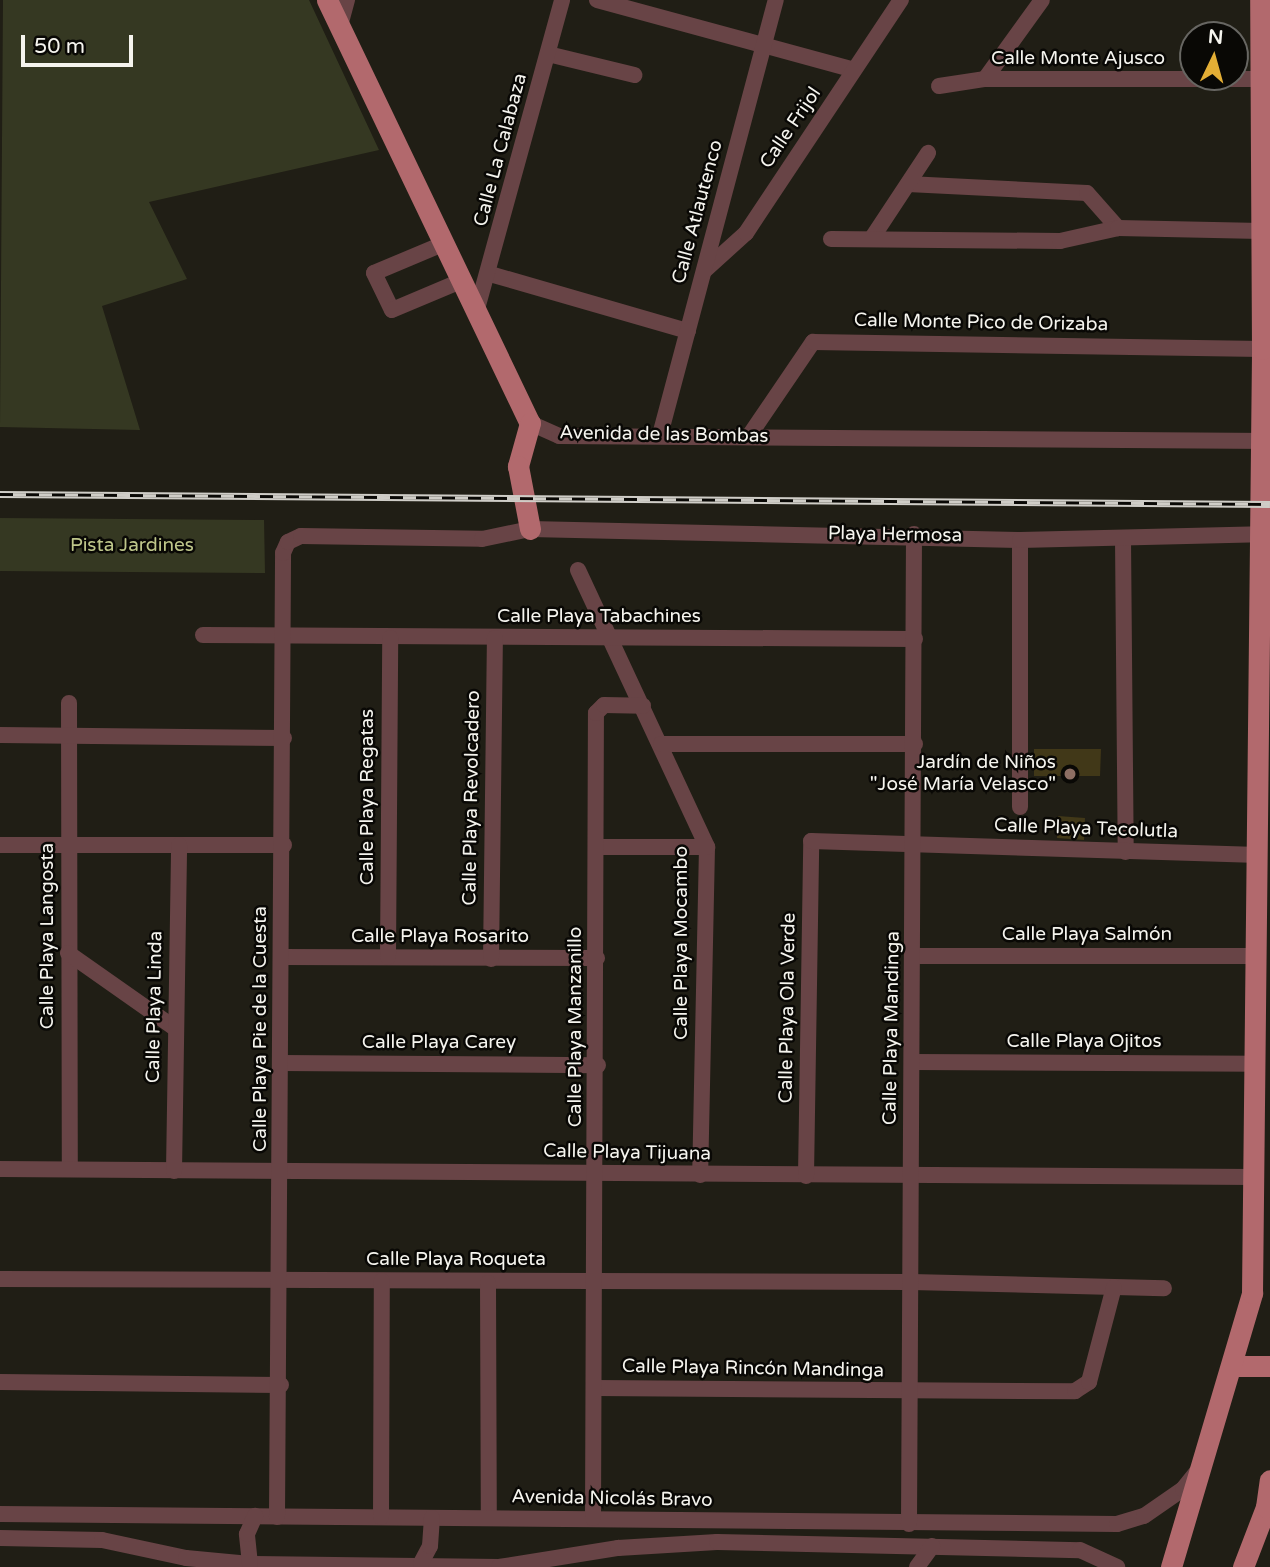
<!DOCTYPE html>
<html>
<head>
<meta charset="utf-8">
<style>
  body { margin:0 }
  #map { position:relative; width:1270px; height:1567px; overflow:hidden; background:#201e15; font-family:"Varela Round",sans-serif }
  div>[style] { position:absolute }
  [style*='--x'] { left:calc(var(--x)*1px); top:calc(var(--y)*1px); width:calc(var(--w)*1px); rotate:calc(var(--a)*1deg) }
  .green>* { inset:0; background:#353822 }
  .building>* { inset:0; background:#413818 }
  .minor>* { height:16px; margin:-8px; padding:0 8px; transform-origin:8px; border-radius:8px; background:#684446 }
  .major>* { height:21px; margin:-10.5px; padding:0 10.5px; transform-origin:10.5px; border-radius:10.5px; background:#b2696d }
  .rail>* { height:7px; margin-top:-3.5px; transform-origin:0; background:repeating-linear-gradient(90deg,#090805 0 13px,#cfcdc7 0 26px); box-sizing:border-box; border-block:2px solid #cfcdc7 }
  .dots>* { width:19px; height:19px; translate:-50% -50%; box-sizing:border-box; border:4px solid #090805; border-radius:50% }
  span { translate:-50% -50%; white-space:nowrap; text-align:center; line-height:1.15; -webkit-text-stroke:5px #090805; paint-order:stroke }
  .street-label { font-size:19px; color:#f5f4ee }
  .park-label { font-size:19px; color:#bec68a }
  .poi-label { font-size:19px; color:#f5f4ee }
  .right { translate:-100% -50%; text-align:right }
  .north { position:absolute; left:1179px; top:21px; width:70px; height:70px; box-sizing:border-box; background:#090805; border:2px solid #676662; border-radius:50%; rotate:5deg; font-size:19px; font-weight:700; line-height:28px; text-align:center; color:#f5f4ee }
  .north::after { content:''; display:block; margin:auto; width:24px; height:32px; background:#e3ae35; clip-path:polygon(50% 0,100% 100%,50% 72%,0 100%) }
  .scale { position:absolute; left:21px; top:35px; width:112px; height:32px; box-sizing:border-box; border:4px solid #f5f4ee; border-top:0; padding-left:9px; font-size:21px; line-height:24px; white-space:nowrap; color:#f5f4ee; -webkit-text-stroke:5px #090805; paint-order:stroke }
</style>
</head>
<body>
<div id="map">
  <div class="green">
    <div style="clip-path:polygon(3px 0,309px 0,379px 150px,149px 202px,187px 279px,102px 306px,140px 430px,0 427px)"></div>
    <div style="clip-path:polygon(0 518px,264px 520px,265px 573px,0 571px)"></div>
  </div>
  <div class="building">
    <div style="clip-path:polygon(1034px 749px,1101px 749px,1100px 776px,1034px 776px)"></div>
    <div style="clip-path:polygon(1058px 816px,1085px 818px,1084px 840px,1057px 838px)"></div>
  </div>
  <div class="minor">
    <div style="--x:597;--y:0;--w:266;--a:15.2"></div>
    <div style="--x:340;--y:26;--w:27;--a:-75"></div>
    <div style="--x:548;--y:54;--w:89;--a:13.7"></div>
    <div style="--x:985;--y:79;--w:97;--a:-54.2"></div>
    <div style="--x:939;--y:86;--w:47;--a:-8.7"></div>
    <div style="--x:985;--y:79;--w:275;--a:0"></div>
    <div style="--x:908;--y:184;--w:179;--a:2.9"></div>
    <div style="--x:1087;--y:193;--w:47;--a:48.5"></div>
    <div style="--x:872;--y:238;--w:102;--a:-56.6"></div>
    <div style="--x:831;--y:239;--w:229;--a:0.5"></div>
    <div style="--x:1060;--y:241;--w:59;--a:-12.6"></div>
    <div style="--x:1118;--y:228;--w:143;--a:1.2"></div>
    <div style="--x:445;--y:243;--w:77;--a:157.1"></div>
    <div style="--x:374;--y:273;--w:41;--a:64.1"></div>
    <div style="--x:392;--y:310;--w:77;--a:-22.9"></div>
    <div style="--x:705;--y:270;--w:55;--a:-42.1"></div>
    <div style="--x:746;--y:233;--w:280;--a:-56.4"></div>
    <div style="--x:490;--y:274;--w:206;--a:16.1"></div>
    <div style="--x:477;--y:309;--w:320;--a:-74.6"></div>
    <div style="--x:530;--y:423;--w:32;--a:24"></div>
    <div style="--x:559;--y:436;--w:711;--a:0.4"></div>
    <div style="--x:660;--y:435;--w:450;--a:-75.1"></div>
    <div style="--x:749;--y:436;--w:114;--a:-55.8"></div>
    <div style="--x:813;--y:342;--w:449;--a:0.9"></div>
    <div style="--x:1123;--y:539;--w:313;--a:89.5"></div>
    <div style="--x:1020;--y:540;--w:267;--a:90"></div>
    <div style="--x:578;--y:570;--w:306;--a:65"></div>
    <div style="--x:707;--y:847;--w:328;--a:91.2"></div>
    <div style="--x:203;--y:635;--w:712;--a:0.32"></div>
    <div style="--x:69;--y:703;--w:466;--a:89.9"></div>
    <div style="--x:0;--y:735;--w:284;--a:0.6"></div>
    <div style="--x:661;--y:744;--w:254;--a:0"></div>
    <div style="--x:0;--y:845;--w:284;--a:0"></div>
    <div style="--x:597;--y:847;--w:110;--a:0"></div>
    <div style="--x:68;--y:953;--w:132;--a:35.1"></div>
    <div style="--x:915;--y:956;--w:343;--a:0"></div>
    <div style="--x:281;--y:957;--w:316;--a:0.2"></div>
    <div style="--x:388;--y:957;--w:319;--a:-89.6"></div>
    <div style="--x:491;--y:959;--w:321;--a:-89.3"></div>
    <div style="--x:912;--y:1062;--w:344;--a:0.3"></div>
    <div style="--x:281;--y:1063;--w:317;--a:0.4"></div>
    <div style="--x:0;--y:1169;--w:1254;--a:0.37"></div>
    <div style="--x:174;--y:1171;--w:326;--a:-89.1"></div>
    <div style="--x:806;--y:1176;--w:335;--a:-89.1"></div>
    <div style="--x:811;--y:841;--w:448;--a:1.8"></div>
    <div style="--x:0;--y:1279;--w:911;--a:0.19"></div>
    <div style="--x:911;--y:1282;--w:253;--a:1.4"></div>
    <div style="--x:488;--y:1283;--w:235;--a:89.8"></div>
    <div style="--x:0;--y:1382;--w:281;--a:0.6"></div>
    <div style="--x:595;--y:1388;--w:480;--a:0.4"></div>
    <div style="--x:1075;--y:1391;--w:17;--a:-33"></div>
    <div style="--x:1089;--y:1382;--w:98;--a:-75.3"></div>
    <div style="--x:0;--y:1514;--w:1117;--a:0.51"></div>
    <div style="--x:1117;--y:1524;--w:28;--a:-17"></div>
    <div style="--x:1144;--y:1516;--w:47;--a:-34.7"></div>
    <div style="--x:1183;--y:1489;--w:22;--a:-51"></div>
    <div style="--x:277;--y:1517;--w:964;--a:-89.64"></div>
    <div style="--x:283;--y:553;--w:12;--a:-66"></div>
    <div style="--x:288;--y:542;--w:14;--a:-25"></div>
    <div style="--x:301;--y:536;--w:181;--a:0.9"></div>
    <div style="--x:482;--y:539;--w:49;--a:-11.8"></div>
    <div style="--x:530;--y:529;--w:490;--a:1.3"></div>
    <div style="--x:1020;--y:540;--w:240;--a:-1.4"></div>
    <div style="--x:381;--y:1517;--w:236;--a:-89.8"></div>
    <div style="--x:593;--y:1518;--w:805;--a:-89.79"></div>
    <div style="--x:596;--y:713;--w:11;--a:-45"></div>
    <div style="--x:604;--y:705;--w:39;--a:1"></div>
    <div style="--x:909;--y:1524;--w:990;--a:-89.71"></div>
    <div style="--x:0;--y:1538;--w:102;--a:1.1"></div>
    <div style="--x:102;--y:1540;--w:86;--a:12.1"></div>
    <div style="--x:186;--y:1558;--w:64;--a:5.4"></div>
    <div style="--x:250;--y:1564;--w:249;--a:0.7"></div>
    <div style="--x:499;--y:1567;--w:121;--a:-9.1"></div>
    <div style="--x:618;--y:1548;--w:99;--a:-3.5"></div>
    <div style="--x:717;--y:1542;--w:363;--a:1.3"></div>
    <div style="--x:1080;--y:1550;--w:41;--a:24.7"></div>
    <div style="--x:421;--y:1563;--w:19;--a:-62"></div>
    <div style="--x:430;--y:1546;--w:28;--a:-86"></div>
    <div style="--x:250;--y:1564;--w:30;--a:-96"></div>
    <div style="--x:247;--y:1534;--w:20;--a:-66"></div>
    <div style="--x:917;--y:1567;--w:26;--a:-54"></div>
  </div>
  <div class="major">
    <div style="--x:327;--y:0;--w:469;--a:64.4"></div>
    <div style="--x:530;--y:423;--w:45;--a:105.6"></div>
    <div style="--x:518;--y:466;--w:64;--a:79.2"></div>
    <div style="--x:1232;--y:1366;--w:38;--a:0"></div>
    <div style="--x:1171;--y:1567;--w:286;--a:-73.5"></div>
    <div style="--x:1252;--y:1293;--w:944;--a:-89.39"></div>
    <div style="--x:1262;--y:349;--w:349;--a:-90.3"></div>
    <div style="--x:1243;--y:1567;--w:64;--a:-69"></div>
    <div style="--x:1266;--y:1507;--w:27;--a:-82"></div>
  </div>
  <div class="rail">
    <div style="--x:0;--y:494;--w:1270;--a:0.45"></div>
  </div>
  <div class="dots">
    <div style="left:1070px;top:774px;background:#8d6e63"></div>
  </div>
  <div class="street-label">
    <span style="left:1078px;top:59px">Calle Monte Ajusco</span>
    <span style="left:791px;top:128px;rotate:-56deg">Calle Frijol</span>
    <span style="left:501px;top:150px;rotate:-75deg">Calle La Calabaza</span>
    <span style="left:698px;top:212px;rotate:-75deg">Calle Atlautenco</span>
    <span style="left:981px;top:323px;rotate:1deg">Calle Monte Pico de Orizaba</span>
    <span style="left:664px;top:435px;rotate:1deg">Avenida de las Bombas</span>
    <span style="left:895px;top:535px;rotate:1deg">Playa Hermosa</span>
    <span style="left:599px;top:617px">Calle Playa Tabachines</span>
    <span style="left:368px;top:797px;rotate:-90deg">Calle Playa Regatas</span>
    <span style="left:472px;top:798px;rotate:-89deg">Calle Playa Revolcadero</span>
    <span style="left:1086px;top:829px;rotate:2deg">Calle Playa Tecolutla</span>
    <span style="left:1087px;top:935px">Calle Playa Salmón</span>
    <span style="left:48px;top:936px;rotate:-90deg">Calle Playa Langosta</span>
    <span style="left:440px;top:937px">Calle Playa Rosarito</span>
    <span style="left:682px;top:943px;rotate:-90deg">Calle Playa Mocambo</span>
    <span style="left:155px;top:1007px;rotate:-89deg">Calle Playa Linda</span>
    <span style="left:788px;top:1008px;rotate:-89deg">Calle Playa Ola Verde</span>
    <span style="left:576px;top:1027px;rotate:-90deg">Calle Playa Manzanillo</span>
    <span style="left:892px;top:1028px;rotate:-89deg">Calle Playa Mandinga</span>
    <span style="left:261px;top:1029px;rotate:-90deg">Calle Playa Pie de la Cuesta</span>
    <span style="left:1084px;top:1042px">Calle Playa Ojitos</span>
    <span style="left:439px;top:1043px">Calle Playa Carey</span>
    <span style="left:627px;top:1153px;rotate:1deg">Calle Playa Tijuana</span>
    <span style="left:456px;top:1260px">Calle Playa Roqueta</span>
    <span style="left:753px;top:1369px;rotate:1deg">Calle Playa Rincón Mandinga</span>
    <span style="left:612px;top:1499px;rotate:1deg">Avenida Nicolás Bravo</span>
  </div>
  <div class="park-label">
    <span style="left:132px;top:546px">Pista Jardines</span>
  </div>
  <div class="poi-label">
    <span class="right" style="left:1056px;top:774px">Jardín de Niños<br>"José María Velasco"</span>
  </div>
  <div class="north">N</div>
  <div class="scale">50 m</div>
</div>
</body>
</html>
